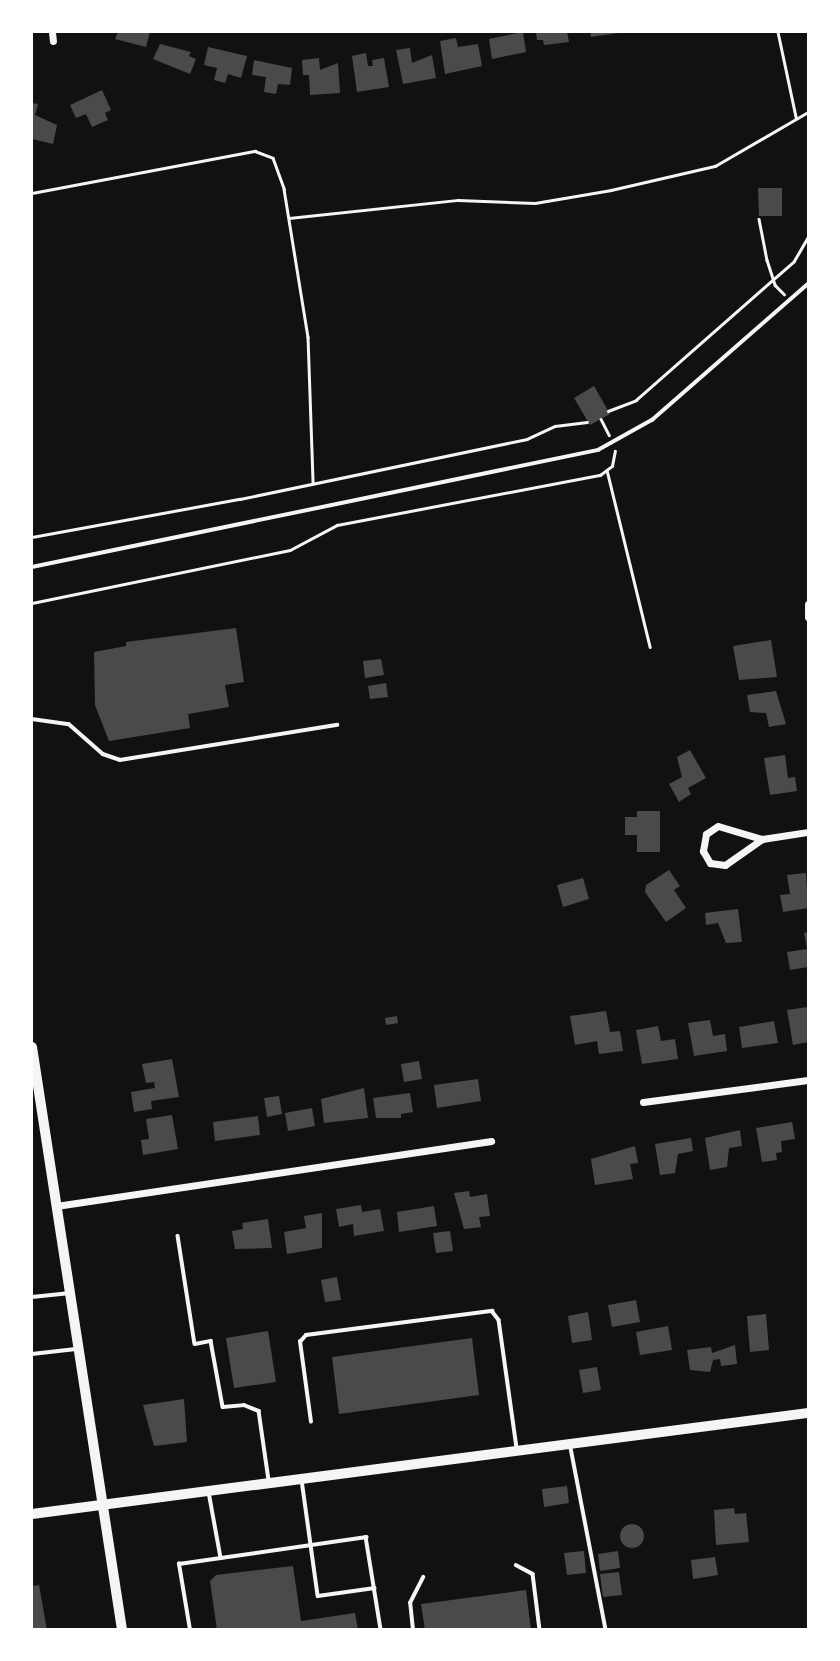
<!DOCTYPE html>
<html>
<head>
<meta charset="utf-8">
<style>
  body { margin:0 }
  #map { position:relative; width:840px; height:1661px; overflow:hidden; background:#111; font-family:"Noto Serif",serif }
  div>[style] { position:absolute }
  [style*='--x'] { left:calc(var(--x)*1px); top:calc(var(--y)*1px); width:calc(var(--w)*1px); rotate:calc(var(--a)*1deg) }
  .building>* { inset:0; background:#4a4a4a }
  .round { border-radius:50% }
  .path>* { height:2.5px; margin:-1.25px; padding:0 1.25px; transform-origin:1.25px; border-radius:1.25px; background:#f5f5f5 }
  .service>* { height:3.5px; margin:-1.75px; padding:0 1.75px; transform-origin:1.75px; border-radius:1.75px; background:#f5f5f5 }
  .minor>* { height:7px; margin:-3.5px; padding:0 3.5px; transform-origin:3.5px; border-radius:3.5px; background:#f5f5f5 }
  .secondary>* { height:10px; margin:-5px; padding:0 5px; transform-origin:5px; border-radius:5px; background:#f5f5f5 }
  span { translate:-50% -50%; white-space:nowrap; text-align:center; line-height:1.15; -webkit-text-stroke:7px #fff; paint-order:stroke }
  .frame { position:absolute; inset:0; border:33px solid #fff; pointer-events:none }
</style>
</head>
<body>
<div id="map">
  <div class="building">
    <div style="clip-path:polygon(118px 32px,150px 32px,146px 47px,115px 39px)"></div>
    <div style="clip-path:polygon(523px 32px,526px 52px,492px 59px,489px 39px)"></div>
    <div style="clip-path:polygon(536px 32px,567px 32px,569px 42px,544px 45px,543px 40px,537px 40px)"></div>
    <div style="clip-path:polygon(590px 32px,618px 32px,618px 33px,591px 37px)"></div>
    <div style="clip-path:polygon(456px 38px,458px 47px,478px 44px,482px 66px,445px 74px,440px 41px)"></div>
    <div style="clip-path:polygon(160px 44px,191px 52px,189px 56px,196px 59px,190px 74px,153px 59px)"></div>
    <div style="clip-path:polygon(208px 47px,247px 56px,241px 78px,228px 74px,225px 83px,214px 80px,217px 68px,204px 65px)"></div>
    <div style="clip-path:polygon(410px 48px,412px 63px,432px 55px,436px 78px,403px 84px,396px 50px)"></div>
    <div style="clip-path:polygon(366px 53px,368px 66px,373px 66px,372px 60px,384px 58px,389px 87px,357px 92px,352px 56px)"></div>
    <div style="clip-path:polygon(319px 58px,320px 70px,338px 63px,340px 93px,310px 95px,309px 75px,303px 75px,302px 60px)"></div>
    <div style="clip-path:polygon(254px 60px,292px 68px,290px 85px,278px 84px,276px 94px,264px 92px,266px 77px,252px 75px)"></div>
    <div style="clip-path:polygon(102px 90px,111px 110px,105px 113px,108px 120px,92px 127px,86px 114px,76px 118px,70px 105px)"></div>
    <div style="clip-path:polygon(32px 103px,38px 104px,35px 115px,57px 125px,53px 144px,32px 139px)"></div>
    <div style="clip-path:polygon(758px 188px,782px 188px,782px 216px,759px 216px)"></div>
    <div style="clip-path:polygon(594px 386px,610px 414px,590px 425px,574px 398px)"></div>
    <div style="clip-path:polygon(236px 628px,244px 682px,225px 685px,229px 707px,188px 714px,190px 728px,109px 741px,95px 705px,94px 652px,126px 646px,126px 642px)"></div>
    <div style="clip-path:polygon(771px 640px,777px 677px,739px 680px,733px 646px)"></div>
    <div style="clip-path:polygon(381px 659px,384px 675px,365px 678px,363px 661px)"></div>
    <div style="clip-path:polygon(386px 683px,388px 697px,370px 699px,368px 686px)"></div>
    <div style="clip-path:polygon(776px 691px,786px 724px,769px 727px,766px 713px,750px 712px,747px 695px)"></div>
    <div style="clip-path:polygon(690px 750px,706px 778px,688px 788px,691px 794px,679px 802px,669px 784px,682px 777px,677px 757px)"></div>
    <div style="clip-path:polygon(785px 755px,788px 778px,795px 777px,797px 791px,770px 795px,764px 758px)"></div>
    <div style="clip-path:polygon(637px 811px,660px 811px,660px 852px,637px 852px,637px 835px,625px 835px,625px 817px,637px 817px)"></div>
    <div style="clip-path:polygon(669px 870px,680px 886px,674px 890px,686px 908px,666px 922px,645px 892px,646px 885px)"></div>
    <div style="clip-path:polygon(806px 873px,808px 908px,783px 912px,780px 895px,790px 894px,787px 875px)"></div>
    <div style="clip-path:polygon(583px 878px,589px 899px,563px 907px,557px 885px)"></div>
    <div style="clip-path:polygon(738px 909px,742px 942px,726px 943px,718px 923px,706px 925px,705px 913px)"></div>
    <div style="clip-path:polygon(808px 932px,808px 967px,790px 970px,787px 952px,807px 949px,804px 933px)"></div>
    <div style="clip-path:polygon(808px 1007px,808px 1042px,793px 1045px,787px 1010px)"></div>
    <div style="clip-path:polygon(606px 1011px,610px 1032px,620px 1031px,623px 1051px,599px 1054px,597px 1041px,575px 1045px,570px 1016px)"></div>
    <div style="clip-path:polygon(397px 1016px,398px 1023px,386px 1025px,385px 1018px)"></div>
    <div style="clip-path:polygon(710px 1020px,713px 1036px,725px 1034px,727px 1051px,694px 1056px,688px 1023px)"></div>
    <div style="clip-path:polygon(774px 1021px,778px 1043px,742px 1048px,739px 1027px)"></div>
    <div style="clip-path:polygon(658px 1026px,661px 1041px,675px 1039px,678px 1059px,642px 1064px,636px 1030px)"></div>
    <div style="clip-path:polygon(172px 1059px,179px 1097px,151px 1101px,152px 1109px,134px 1112px,131px 1092px,155px 1088px,154px 1082px,146px 1083px,142px 1064px)"></div>
    <div style="clip-path:polygon(419px 1061px,422px 1079px,404px 1082px,401px 1064px)"></div>
    <div style="clip-path:polygon(478px 1079px,481px 1101px,437px 1108px,434px 1085px)"></div>
    <div style="clip-path:polygon(364px 1088px,368px 1118px,324px 1123px,321px 1099px)"></div>
    <div style="clip-path:polygon(410px 1093px,413px 1112px,401px 1114px,401px 1118px,376px 1118px,373px 1098px)"></div>
    <div style="clip-path:polygon(279px 1096px,282px 1114px,267px 1117px,264px 1098px)"></div>
    <div style="clip-path:polygon(312px 1108px,315px 1126px,288px 1131px,285px 1113px)"></div>
    <div style="clip-path:polygon(172px 1115px,178px 1149px,143px 1155px,141px 1140px,149px 1139px,146px 1119px)"></div>
    <div style="clip-path:polygon(258px 1116px,260px 1135px,215px 1141px,213px 1122px)"></div>
    <div style="clip-path:polygon(792px 1122px,795px 1139px,781px 1141px,782px 1152px,776px 1153px,777px 1160px,762px 1162px,756px 1128px)"></div>
    <div style="clip-path:polygon(740px 1130px,742px 1146px,729px 1148px,727px 1167px,710px 1170px,705px 1138px)"></div>
    <div style="clip-path:polygon(691px 1138px,693px 1151px,678px 1154px,675px 1173px,660px 1175px,655px 1144px)"></div>
    <div style="clip-path:polygon(635px 1146px,638px 1163px,630px 1164px,633px 1179px,595px 1185px,591px 1159px)"></div>
    <div style="clip-path:polygon(469px 1191px,470px 1197px,487px 1194px,490px 1216px,479px 1217px,481px 1227px,464px 1229px,454px 1193px)"></div>
    <div style="clip-path:polygon(361px 1205px,362px 1212px,380px 1209px,384px 1231px,354px 1236px,353px 1224px,339px 1227px,336px 1209px)"></div>
    <div style="clip-path:polygon(434px 1206px,437px 1226px,399px 1232px,397px 1212px)"></div>
    <div style="clip-path:polygon(322px 1213px,322px 1248px,287px 1254px,284px 1232px,306px 1228px,304px 1216px)"></div>
    <div style="clip-path:polygon(268px 1219px,272px 1248px,235px 1249px,232px 1231px,243px 1229px,242px 1223px)"></div>
    <div style="clip-path:polygon(450px 1231px,453px 1251px,436px 1253px,433px 1233px)"></div>
    <div style="clip-path:polygon(337px 1277px,341px 1300px,325px 1302px,321px 1280px)"></div>
    <div style="clip-path:polygon(636px 1300px,640px 1322px,612px 1327px,608px 1305px)"></div>
    <div style="clip-path:polygon(588px 1312px,592px 1340px,572px 1343px,568px 1316px)"></div>
    <div style="clip-path:polygon(766px 1314px,769px 1350px,750px 1352px,747px 1316px)"></div>
    <div style="clip-path:polygon(668px 1326px,672px 1350px,640px 1355px,636px 1332px)"></div>
    <div style="clip-path:polygon(268px 1331px,276px 1382px,234px 1388px,226px 1338px)"></div>
    <div style="clip-path:polygon(472px 1338px,479px 1395px,339px 1414px,332px 1357px)"></div>
    <div style="clip-path:polygon(735px 1345px,737px 1364px,721px 1366px,720px 1359px,713px 1360px,710px 1372px,690px 1370px,687px 1350px,711px 1347px,712px 1353px)"></div>
    <div style="clip-path:polygon(597px 1367px,601px 1390px,583px 1393px,579px 1370px)"></div>
    <div style="clip-path:polygon(184px 1399px,187px 1442px,154px 1446px,143px 1405px)"></div>
    <div style="clip-path:polygon(567px 1486px,569px 1503px,544px 1507px,542px 1489px)"></div>
    <div style="clip-path:polygon(734px 1508px,735px 1514px,746px 1513px,749px 1542px,716px 1545px,714px 1510px)"></div>
    <div class="round" style="left:620px;top:1524px;width:24px;height:24px"></div>
    <div style="clip-path:polygon(584px 1551px,586px 1573px,567px 1575px,564px 1553px)"></div>
    <div style="clip-path:polygon(618px 1551px,620px 1568px,600px 1571px,598px 1554px)"></div>
    <div style="clip-path:polygon(715px 1557px,718px 1575px,693px 1579px,691px 1560px)"></div>
    <div style="clip-path:polygon(293px 1566px,301px 1621px,355px 1613px,358px 1630px,217px 1630px,210px 1581px,216px 1575px)"></div>
    <div style="clip-path:polygon(619px 1572px,622px 1595px,603px 1597px,600px 1574px)"></div>
    <div style="clip-path:polygon(39px 1585px,47px 1630px,32px 1630px,32px 1586px)"></div>
    <div style="clip-path:polygon(526px 1590px,531px 1630px,425px 1630px,421px 1604px)"></div>
  </div>
  <div class="path">
    <div style="--x:778;--y:32;--w:87;--a:78"></div>
    <div style="--x:32;--y:193;--w:227;--a:-10.7"></div>
    <div style="--x:255;--y:151;--w:19;--a:21"></div>
    <div style="--x:273;--y:158;--w:33;--a:70"></div>
    <div style="--x:284;--y:189;--w:150;--a:80.8"></div>
    <div style="--x:308;--y:337;--w:146;--a:88"></div>
    <div style="--x:289;--y:218;--w:170;--a:-6.1"></div>
    <div style="--x:458;--y:200;--w:77;--a:2.2"></div>
    <div style="--x:535;--y:203;--w:77;--a:-9.7"></div>
    <div style="--x:611;--y:190;--w:107;--a:-13"></div>
    <div style="--x:715;--y:166;--w:108;--a:-30.1"></div>
    <div style="--x:759;--y:219;--w:42;--a:79"></div>
    <div style="--x:767;--y:260;--w:26;--a:72"></div>
    <div style="--x:775;--y:285;--w:13;--a:45"></div>
    <div style="--x:608;--y:411;--w:30;--a:-21"></div>
    <div style="--x:636;--y:400;--w:210;--a:-41.3"></div>
    <div style="--x:794;--y:261;--w:28;--a:-60"></div>
    <div style="--x:601;--y:419;--w:18;--a:63"></div>
    <div style="--x:607;--y:470;--w:182;--a:76.3"></div>
    <div style="--x:32;--y:537;--w:211;--a:-10.4"></div>
    <div style="--x:240;--y:499;--w:293;--a:-11.8"></div>
    <div style="--x:527;--y:439;--w:31;--a:-25"></div>
    <div style="--x:555;--y:426;--w:32;--a:-7"></div>
    <div style="--x:32;--y:603;--w:263;--a:-11.6"></div>
    <div style="--x:290;--y:550;--w:53;--a:-28"></div>
    <div style="--x:337;--y:525;--w:268;--a:-10.8"></div>
    <div style="--x:600;--y:475;--w:15;--a:-37"></div>
    <div style="--x:612;--y:466;--w:15;--a:-79"></div>
  </div>
  <div class="service">
    <div style="--x:32;--y:567;--w:578;--a:-11.68"></div>
    <div style="--x:598;--y:450;--w:62;--a:-29.1"></div>
    <div style="--x:652;--y:420;--w:207;--a:-41.1"></div>
    <div style="--x:32;--y:719;--w:37;--a:8"></div>
    <div style="--x:69;--y:724;--w:45;--a:41.4"></div>
    <div style="--x:103;--y:754;--w:18;--a:19"></div>
    <div style="--x:120;--y:760;--w:220;--a:-9.2"></div>
    <div style="--x:178;--y:1236;--w:109;--a:81.1"></div>
    <div style="--x:195;--y:1344;--w:16;--a:-11"></div>
    <div style="--x:211;--y:1341;--w:67;--a:79.7"></div>
    <div style="--x:223;--y:1407;--w:21;--a:-5"></div>
    <div style="--x:244;--y:1405;--w:16;--a:22"></div>
    <div style="--x:259;--y:1411;--w:70;--a:81.8"></div>
    <div style="--x:32;--y:1297;--w:36;--a:-6"></div>
    <div style="--x:32;--y:1354;--w:44;--a:-6.5"></div>
    <div style="--x:311;--y:1422;--w:81;--a:-97.8"></div>
    <div style="--x:300;--y:1342;--w:9;--a:-49"></div>
    <div style="--x:306;--y:1335;--w:188;--a:-7.4"></div>
    <div style="--x:492;--y:1311;--w:11;--a:52"></div>
    <div style="--x:499;--y:1320;--w:129;--a:82"></div>
    <div style="--x:571;--y:1448;--w:185;--a:79.1"></div>
    <div style="--x:302;--y:1480;--w:117;--a:82.1"></div>
    <div style="--x:318;--y:1596;--w:57;--a:-8.1"></div>
    <div style="--x:209;--y:1492;--w:67;--a:79.7"></div>
    <div style="--x:221;--y:1558;--w:147;--a:-8.2"></div>
    <div style="--x:366;--y:1537;--w:94;--a:80.8"></div>
    <div style="--x:516;--y:1565;--w:19;--a:28"></div>
    <div style="--x:533;--y:1574;--w:56;--a:82.9"></div>
    <div style="--x:190;--y:1630;--w:67;--a:-99.5"></div>
    <div style="--x:179;--y:1564;--w:42;--a:-8.1"></div>
    <div style="--x:413;--y:1630;--w:27;--a:-96"></div>
    <div style="--x:410;--y:1603;--w:29;--a:-63"></div>
  </div>
  <div class="minor">
    <div style="--x:52;--y:32;--w:9;--a:84"></div>
    <div style="--x:808;--y:604;--w:13;--a:90"></div>
    <div style="--x:762;--y:839;--w:45;--a:144.9"></div>
    <div style="--x:725;--y:865;--w:15;--a:-172"></div>
    <div style="--x:710;--y:863;--w:14;--a:-120"></div>
    <div style="--x:703;--y:851;--w:17;--a:-80"></div>
    <div style="--x:706;--y:834;--w:14;--a:-34"></div>
    <div style="--x:718;--y:826;--w:46;--a:16.5"></div>
    <div style="--x:762;--y:839;--w:47;--a:-8.7"></div>
    <div style="--x:643;--y:1102;--w:166;--a:-7.6"></div>
    <div style="--x:56;--y:1206;--w:440;--a:-8.5"></div>
  </div>
  <div class="secondary">
    <div style="--x:32;--y:1047;--w:590;--a:81.22"></div>
    <div style="--x:32;--y:1514;--w:783;--a:-7.42"></div>
  </div>
  <div class="frame"></div>
</div>
</body>
</html>
